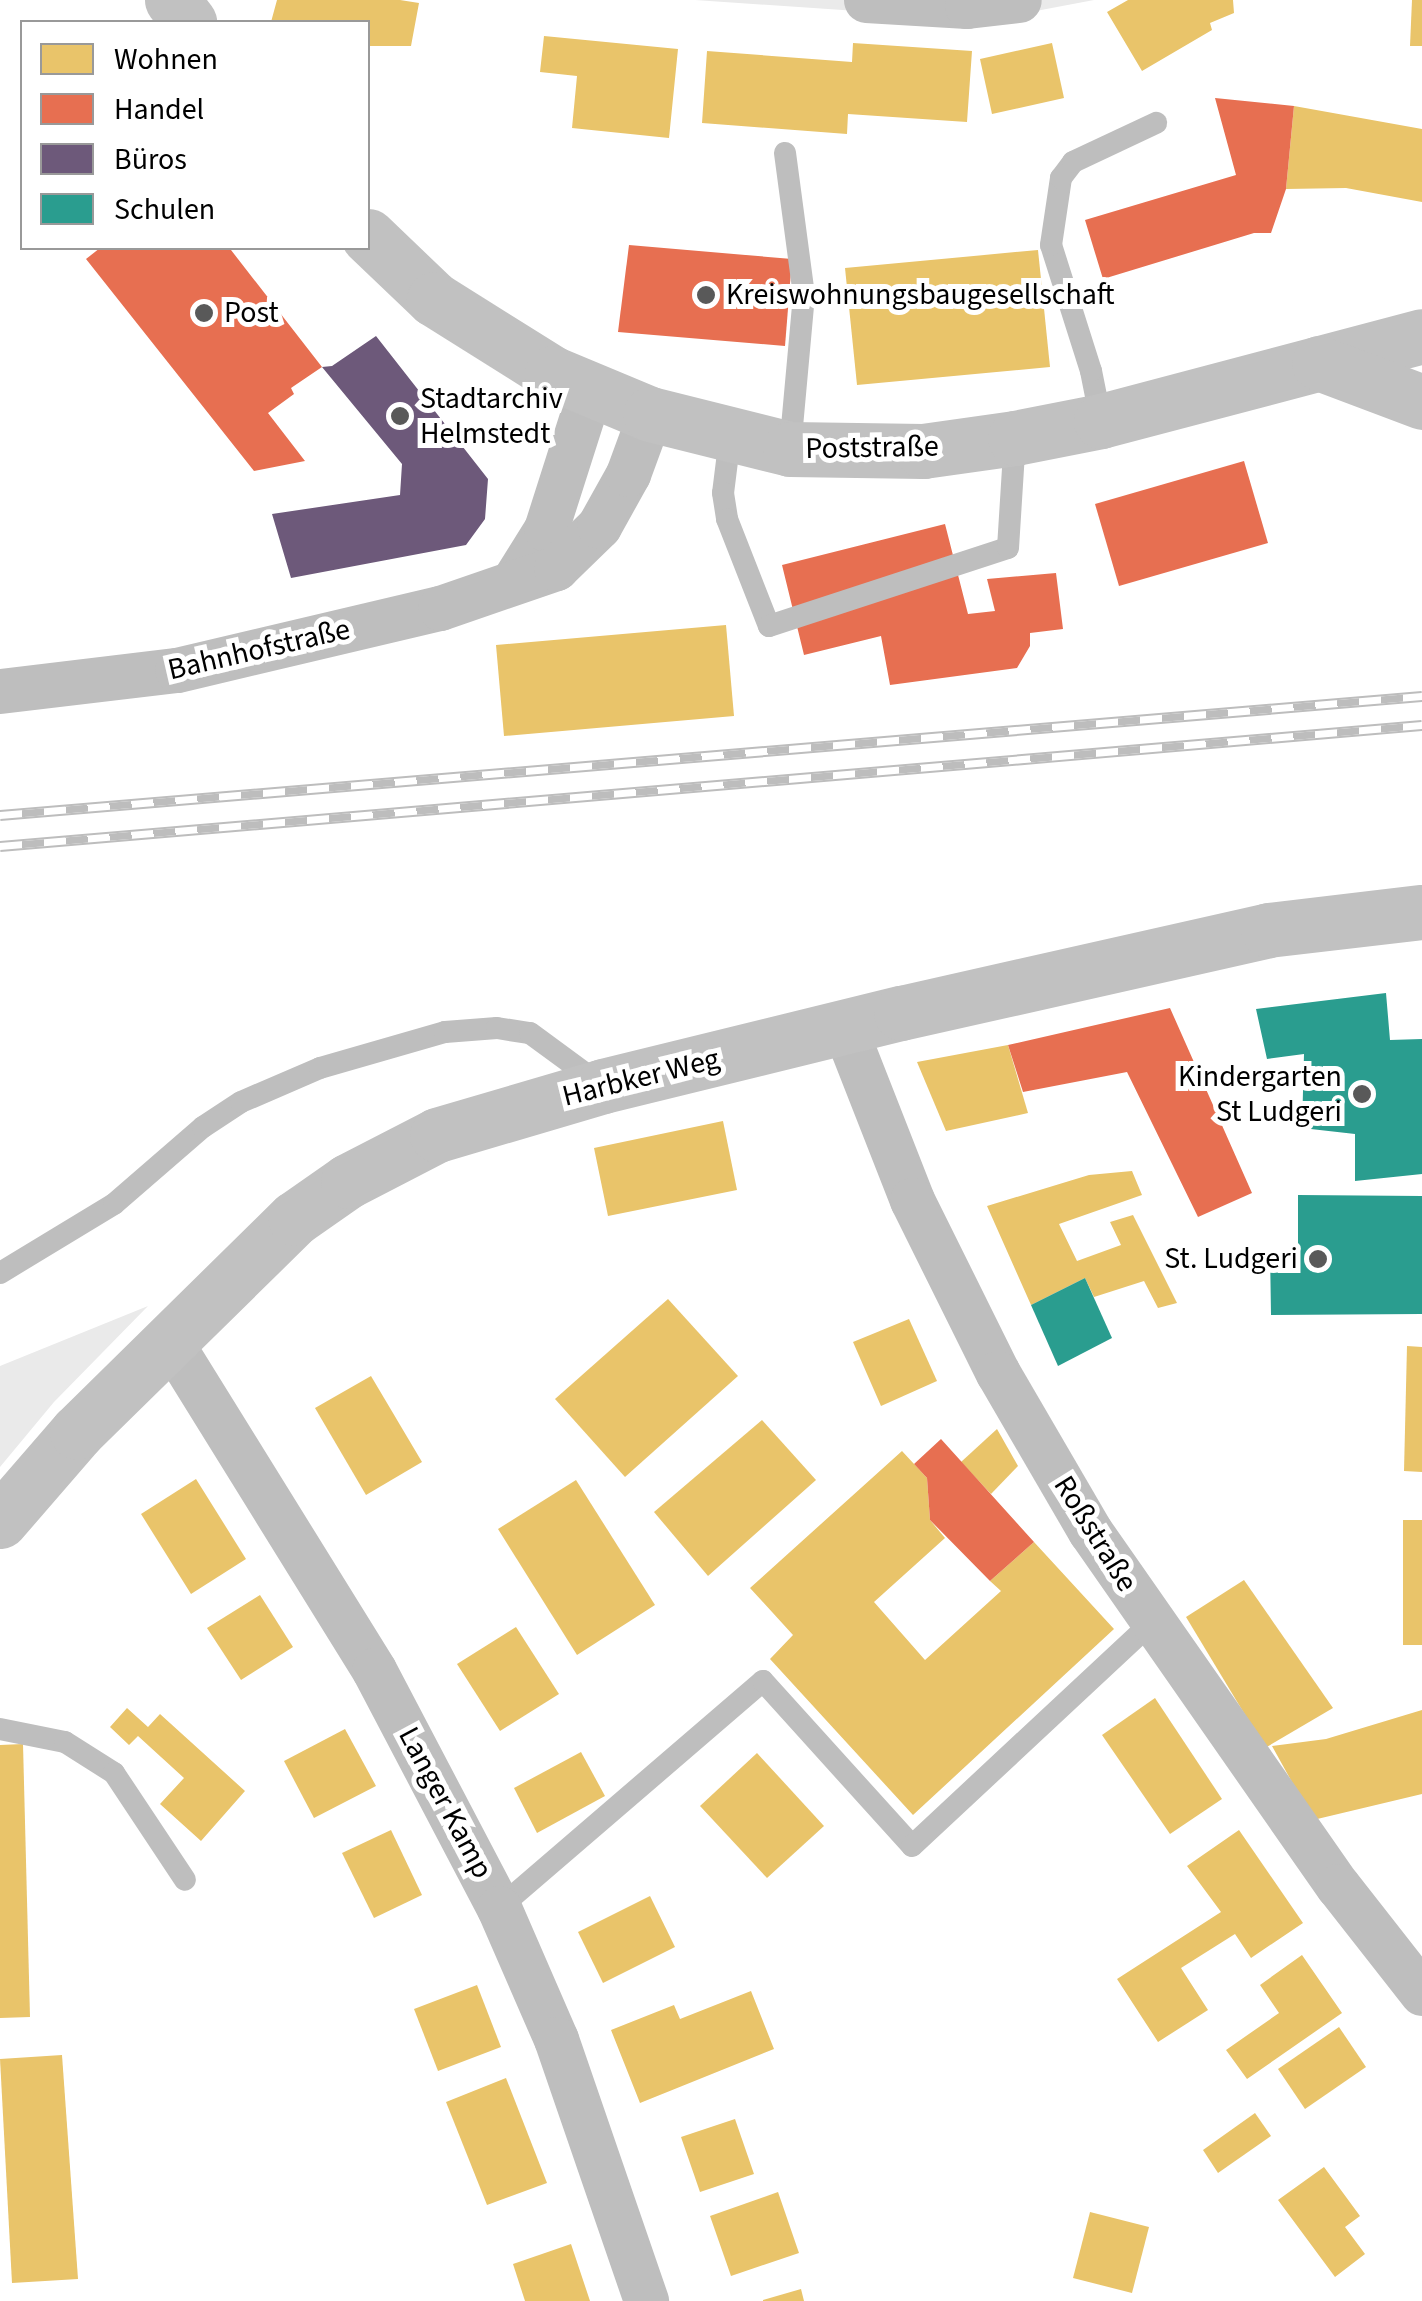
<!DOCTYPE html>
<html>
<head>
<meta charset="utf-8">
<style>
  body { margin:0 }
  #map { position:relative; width:1422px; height:2301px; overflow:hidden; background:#fff; font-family:"Source Sans 3",sans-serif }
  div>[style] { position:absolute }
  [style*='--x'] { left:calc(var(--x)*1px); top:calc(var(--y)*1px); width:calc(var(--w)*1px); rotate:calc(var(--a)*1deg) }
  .green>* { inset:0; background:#eaeaea }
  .homes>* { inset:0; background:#e9c46a }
  .shops>* { inset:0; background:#e76f51 }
  .offices>* { inset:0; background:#6d597a }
  .schools>* { inset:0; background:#2a9d8f }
  .lane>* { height:22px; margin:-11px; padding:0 11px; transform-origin:11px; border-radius:11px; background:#bebebe }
  .street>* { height:45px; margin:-22.5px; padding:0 22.5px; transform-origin:22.5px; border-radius:22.5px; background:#bebebe }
  .secondary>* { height:55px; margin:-27.5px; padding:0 27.5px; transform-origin:27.5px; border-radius:27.5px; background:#c1c1c1 }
  .rail>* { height:11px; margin-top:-5.5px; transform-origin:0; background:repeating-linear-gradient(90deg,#fff 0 22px,#bdbdbd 0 44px); box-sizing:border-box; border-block:2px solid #bdbdbd }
  .dots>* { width:28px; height:28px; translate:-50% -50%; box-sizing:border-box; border:5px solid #fff; border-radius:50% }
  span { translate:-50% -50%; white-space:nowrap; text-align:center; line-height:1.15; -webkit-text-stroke:10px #fff; paint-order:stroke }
  .poi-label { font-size:30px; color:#000 }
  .left { translate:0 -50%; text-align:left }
  .right { translate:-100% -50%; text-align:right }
  .street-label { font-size:30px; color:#000 }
  .legend { position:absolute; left:20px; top:20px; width:350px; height:230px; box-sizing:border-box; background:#fff; border:2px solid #999; margin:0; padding:12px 18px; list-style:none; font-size:30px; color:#000 }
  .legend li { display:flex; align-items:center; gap:20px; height:50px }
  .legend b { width:50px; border:2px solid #999 }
</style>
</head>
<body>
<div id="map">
  <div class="green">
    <div style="clip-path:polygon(695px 0,1094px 0,989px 20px)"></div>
    <div style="clip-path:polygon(148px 1306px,54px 1402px,0 1467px,0 1366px)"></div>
  </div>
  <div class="homes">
    <div style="clip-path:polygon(277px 0,400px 0,419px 3px,411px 46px,368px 46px,368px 22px,271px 22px)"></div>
    <div style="clip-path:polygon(1128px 0,1233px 0,1234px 13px,1210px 23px,1212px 30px,1142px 71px,1107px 12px)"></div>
    <div style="clip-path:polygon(1412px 0,1422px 0,1422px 46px,1410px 46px)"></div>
    <div style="clip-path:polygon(544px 36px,678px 49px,669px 138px,572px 128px,577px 76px,540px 72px)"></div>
    <div style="clip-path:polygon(853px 43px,972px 51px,967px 122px,848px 114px,847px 134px,702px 123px,707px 51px,852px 62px)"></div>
    <div style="clip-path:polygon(1052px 43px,1064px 98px,992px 114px,980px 59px)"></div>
    <div style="clip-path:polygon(1294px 106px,1422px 129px,1422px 202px,1346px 188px,1286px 189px)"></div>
    <div style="clip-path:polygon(1038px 250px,1050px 367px,857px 385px,845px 268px)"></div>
    <div style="clip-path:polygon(726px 625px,734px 716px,504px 736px,496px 645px)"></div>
    <div style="clip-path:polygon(1008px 1045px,1028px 1113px,946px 1131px,917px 1062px)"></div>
    <div style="clip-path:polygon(723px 1121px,737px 1190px,608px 1216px,594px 1148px)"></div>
    <div style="clip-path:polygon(1132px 1171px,1142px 1195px,1059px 1224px,1077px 1261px,1121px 1245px,1110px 1222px,1133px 1215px,1177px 1303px,1158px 1308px,1144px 1281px,1094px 1297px,1085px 1278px,1031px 1305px,987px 1206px,1089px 1175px)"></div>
    <div style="clip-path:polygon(668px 1299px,738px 1376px,625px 1477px,555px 1399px)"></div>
    <div style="clip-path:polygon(909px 1319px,937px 1381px,881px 1406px,853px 1342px)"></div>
    <div style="clip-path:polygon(1407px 1346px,1422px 1347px,1422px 1472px,1404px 1471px)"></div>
    <div style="clip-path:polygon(371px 1376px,422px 1462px,366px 1495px,315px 1408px)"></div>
    <div style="clip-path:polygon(762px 1420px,816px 1480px,708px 1576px,654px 1512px)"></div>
    <div style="clip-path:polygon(997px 1429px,1018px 1466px,991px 1494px,961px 1462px)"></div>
    <div style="clip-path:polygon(902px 1451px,927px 1478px,930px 1520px,945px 1538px,874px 1602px,925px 1660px,1001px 1591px,990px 1581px,1034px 1542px,1114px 1629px,913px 1815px,770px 1659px,793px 1635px,750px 1588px)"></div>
    <div style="clip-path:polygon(196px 1479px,246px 1559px,191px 1594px,141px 1514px)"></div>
    <div style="clip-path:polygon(576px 1480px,655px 1605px,577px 1655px,498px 1529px)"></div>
    <div style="clip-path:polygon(1403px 1520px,1422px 1520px,1422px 1645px,1403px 1645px)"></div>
    <div style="clip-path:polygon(1244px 1580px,1333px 1708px,1265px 1748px,1186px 1617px)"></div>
    <div style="clip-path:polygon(260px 1595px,293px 1647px,241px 1680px,207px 1628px)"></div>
    <div style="clip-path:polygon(516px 1627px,559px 1694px,500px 1731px,457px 1664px)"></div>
    <div style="clip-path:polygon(1155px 1698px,1222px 1799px,1170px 1834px,1102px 1735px)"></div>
    <div style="clip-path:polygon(127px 1708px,148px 1727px,160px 1714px,245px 1791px,201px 1841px,160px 1804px,184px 1778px,138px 1736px,129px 1745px,110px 1727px)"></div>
    <div style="clip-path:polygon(1422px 1710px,1422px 1794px,1313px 1820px,1272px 1746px,1326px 1739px)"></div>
    <div style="clip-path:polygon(345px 1729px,376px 1786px,314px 1818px,284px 1761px)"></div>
    <div style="clip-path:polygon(23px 1744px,30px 2017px,0 2018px,0 1745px)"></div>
    <div style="clip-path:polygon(581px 1752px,605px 1796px,537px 1833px,514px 1788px)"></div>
    <div style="clip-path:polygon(757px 1753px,824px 1826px,767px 1878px,700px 1806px)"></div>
    <div style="clip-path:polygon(391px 1830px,422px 1895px,374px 1918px,342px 1853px)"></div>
    <div style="clip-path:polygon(1239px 1830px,1303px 1923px,1251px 1958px,1235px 1934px,1181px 1968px,1208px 2010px,1158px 2042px,1117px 1979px,1221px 1912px,1187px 1866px)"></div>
    <div style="clip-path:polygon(650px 1896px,675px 1947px,603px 1983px,578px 1932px)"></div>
    <div style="clip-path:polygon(1302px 1955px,1342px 2013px,1247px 2079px,1226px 2050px,1279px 2013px,1260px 1985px)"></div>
    <div style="clip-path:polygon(477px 1985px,501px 2047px,438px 2071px,414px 2009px)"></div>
    <div style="clip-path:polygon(751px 1991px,774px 2049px,640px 2103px,611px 2030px,674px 2005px,680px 2019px)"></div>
    <div style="clip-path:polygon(1339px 2027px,1366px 2067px,1305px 2109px,1278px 2069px)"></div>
    <div style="clip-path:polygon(62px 2055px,78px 2279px,12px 2283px,0 2059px)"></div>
    <div style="clip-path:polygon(506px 2078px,547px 2183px,487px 2205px,446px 2102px)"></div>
    <div style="clip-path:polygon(1255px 2113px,1271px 2136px,1218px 2173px,1203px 2150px)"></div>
    <div style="clip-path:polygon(735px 2119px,754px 2174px,700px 2192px,681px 2137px)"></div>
    <div style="clip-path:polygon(1324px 2167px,1360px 2216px,1345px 2227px,1365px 2254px,1335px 2277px,1278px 2200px)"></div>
    <div style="clip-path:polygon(778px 2192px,799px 2253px,731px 2276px,710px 2216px)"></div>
    <div style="clip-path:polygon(1090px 2212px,1149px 2227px,1132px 2293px,1073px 2278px)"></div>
    <div style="clip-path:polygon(571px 2244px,590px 2301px,525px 2301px,513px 2264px)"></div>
    <div style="clip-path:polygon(801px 2289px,804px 2301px,763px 2301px,763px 2300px)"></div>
  </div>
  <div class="shops">
    <div style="clip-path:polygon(1215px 98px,1294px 106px,1286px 189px,1271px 233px,1254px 233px,1103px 279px,1085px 220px,1236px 175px)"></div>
    <div style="clip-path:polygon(629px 245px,792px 259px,785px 346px,618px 332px)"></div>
    <div style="clip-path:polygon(100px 248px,234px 248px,231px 250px,322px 367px,291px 388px,294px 394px,268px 413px,305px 461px,254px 471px,86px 259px)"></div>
    <div style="clip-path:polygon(1244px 461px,1268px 543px,1119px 586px,1095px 504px)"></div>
    <div style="clip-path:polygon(945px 524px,968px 614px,995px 611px,987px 579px,1056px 573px,1063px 629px,1030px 633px,1030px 646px,1017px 668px,890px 685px,881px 636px,804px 655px,782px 565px)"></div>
    <div style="clip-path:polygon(1170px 1008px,1252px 1193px,1198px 1217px,1127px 1072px,1023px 1092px,1008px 1045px)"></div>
    <div style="clip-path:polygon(941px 1439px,1034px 1542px,990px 1581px,930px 1520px,927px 1478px,914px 1464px)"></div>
  </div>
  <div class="offices">
    <div style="clip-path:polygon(376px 336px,488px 479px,485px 519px,466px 545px,291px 578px,272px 514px,400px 495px,402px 464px,322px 367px,332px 366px)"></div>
  </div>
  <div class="schools">
    <div style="clip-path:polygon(1386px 993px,1390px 1040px,1422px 1039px,1422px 1174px,1355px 1181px,1355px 1134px,1302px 1128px,1304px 1054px,1267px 1059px,1256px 1009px)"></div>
    <div style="clip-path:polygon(1298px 1195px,1422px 1196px,1422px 1314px,1271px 1315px,1270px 1251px,1298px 1256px)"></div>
    <div style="clip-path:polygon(1085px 1278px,1112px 1338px,1058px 1366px,1031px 1305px)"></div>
  </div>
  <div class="lane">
    <div style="--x:785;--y:153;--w:143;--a:82.4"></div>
    <div style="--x:804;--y:295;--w:155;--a:95.2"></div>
    <div style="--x:1101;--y:421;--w:51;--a:-101.3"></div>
    <div style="--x:1091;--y:371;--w:132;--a:-107.6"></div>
    <div style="--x:1051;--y:245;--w:68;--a:-81.5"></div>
    <div style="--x:1061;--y:178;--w:20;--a:-53"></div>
    <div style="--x:1073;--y:162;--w:92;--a:-25.2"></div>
    <div style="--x:730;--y:437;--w:56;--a:97.1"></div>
    <div style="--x:723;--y:493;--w:26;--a:81"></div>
    <div style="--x:727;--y:519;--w:115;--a:68.6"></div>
    <div style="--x:769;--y:626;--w:251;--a:-18.1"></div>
    <div style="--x:1008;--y:548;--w:110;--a:-86.4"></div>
    <div style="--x:0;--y:1273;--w:133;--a:-31.2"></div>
    <div style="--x:114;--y:1204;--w:118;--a:-40.9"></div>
    <div style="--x:203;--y:1127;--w:45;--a:-33.3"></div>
    <div style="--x:241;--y:1102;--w:86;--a:-23.3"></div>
    <div style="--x:320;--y:1068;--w:130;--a:-16.1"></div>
    <div style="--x:445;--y:1032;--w:52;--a:-4.4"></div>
    <div style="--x:497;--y:1028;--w:33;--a:9"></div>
    <div style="--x:530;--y:1033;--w:83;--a:36.2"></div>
    <div style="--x:0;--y:1729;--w:66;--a:11.3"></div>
    <div style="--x:65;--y:1742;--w:58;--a:32.3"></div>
    <div style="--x:114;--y:1773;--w:128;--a:56.4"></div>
    <div style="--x:499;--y:1908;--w:348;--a:-40.7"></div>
    <div style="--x:763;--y:1681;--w:222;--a:47.9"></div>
    <div style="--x:912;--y:1846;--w:327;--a:-43"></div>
  </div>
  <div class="street">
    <div style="--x:866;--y:0;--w:101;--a:3.4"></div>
    <div style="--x:967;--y:6;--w:52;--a:-6.6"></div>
    <div style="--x:513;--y:582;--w:62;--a:-58.1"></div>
    <div style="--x:546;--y:529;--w:145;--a:-72.3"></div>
    <div style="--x:0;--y:691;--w:178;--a:-6.8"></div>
    <div style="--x:177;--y:670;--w:270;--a:-13.3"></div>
    <div style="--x:440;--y:608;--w:123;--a:-19"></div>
    <div style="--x:556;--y:568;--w:60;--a:-44.3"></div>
    <div style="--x:599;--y:526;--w:60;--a:-60.9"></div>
    <div style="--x:628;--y:474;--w:64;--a:-69.9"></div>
    <div style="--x:845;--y:1029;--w:184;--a:68.6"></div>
    <div style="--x:912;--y:1200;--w:193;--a:63.6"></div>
    <div style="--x:998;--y:1373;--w:183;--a:59.8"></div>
    <div style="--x:1090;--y:1531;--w:433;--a:55.1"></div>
    <div style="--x:1338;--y:1886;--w:136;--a:51.9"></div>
    <div style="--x:170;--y:1341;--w:387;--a:58.2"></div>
    <div style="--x:374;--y:1670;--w:269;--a:62.3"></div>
    <div style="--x:499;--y:1908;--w:143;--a:66.5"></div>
    <div style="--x:556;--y:2039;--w:277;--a:71"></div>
  </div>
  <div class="secondary">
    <div style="--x:172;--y:0;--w:28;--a:52"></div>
    <div style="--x:368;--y:236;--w:91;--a:43.7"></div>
    <div style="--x:434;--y:299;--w:139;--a:32.1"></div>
    <div style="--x:552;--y:373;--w:106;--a:22.7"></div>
    <div style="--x:650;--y:414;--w:144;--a:14"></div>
    <div style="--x:790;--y:449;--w:133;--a:0.9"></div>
    <div style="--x:923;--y:451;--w:93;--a:-8"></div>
    <div style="--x:1015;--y:438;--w:88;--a:-11.2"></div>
    <div style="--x:1101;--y:421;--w:332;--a:-14.8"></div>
    <div style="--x:1319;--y:363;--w:110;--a:20.7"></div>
    <div style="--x:0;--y:1521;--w:118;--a:-49.1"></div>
    <div style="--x:77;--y:1432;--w:305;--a:-44.5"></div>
    <div style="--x:295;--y:1218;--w:65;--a:-34.9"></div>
    <div style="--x:348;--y:1181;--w:100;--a:-27.3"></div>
    <div style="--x:437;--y:1135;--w:173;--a:-16.4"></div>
    <div style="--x:603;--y:1086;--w:307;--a:-13.8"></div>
    <div style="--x:901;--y:1013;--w:376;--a:-12.7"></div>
    <div style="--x:1268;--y:930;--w:155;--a:-6.7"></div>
  </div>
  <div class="rail">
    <div style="--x:0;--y:815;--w:1427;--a:-4.78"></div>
    <div style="--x:0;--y:846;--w:1427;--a:-4.86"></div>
  </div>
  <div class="dots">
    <div style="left:706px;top:295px;background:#595959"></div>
    <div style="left:204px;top:313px;background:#595959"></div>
    <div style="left:400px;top:416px;background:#595959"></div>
    <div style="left:1362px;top:1094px;background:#595959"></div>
    <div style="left:1318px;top:1259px;background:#595959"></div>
  </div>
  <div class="poi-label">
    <span class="left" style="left:726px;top:295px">Kreiswohnungsbaugesellschaft</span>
    <span class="left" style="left:224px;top:313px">Post</span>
    <span class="left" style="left:420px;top:416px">Stadtarchiv<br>Helmstedt</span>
    <span class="right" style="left:1342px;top:1094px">Kindergarten<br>St Ludgeri</span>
    <span class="right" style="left:1298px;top:1259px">St. Ludgeri</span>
  </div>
  <div class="street-label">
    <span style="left:872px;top:448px;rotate:-1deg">Poststraße</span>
    <span style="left:259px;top:650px;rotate:-13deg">Bahnhofstraße</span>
    <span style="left:641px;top:1078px;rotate:-14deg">Harbker Weg</span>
    <span style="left:1095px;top:1534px;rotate:58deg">Roßstraße</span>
    <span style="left:445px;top:1803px;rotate:62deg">Langer Kamp</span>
  </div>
  <ul class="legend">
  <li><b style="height:28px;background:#e9c46a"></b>Wohnen</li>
  <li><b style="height:28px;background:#e76f51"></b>Handel</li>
  <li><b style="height:28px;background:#6d597a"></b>Büros</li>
  <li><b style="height:28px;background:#2a9d8f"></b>Schulen</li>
  </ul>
</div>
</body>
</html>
